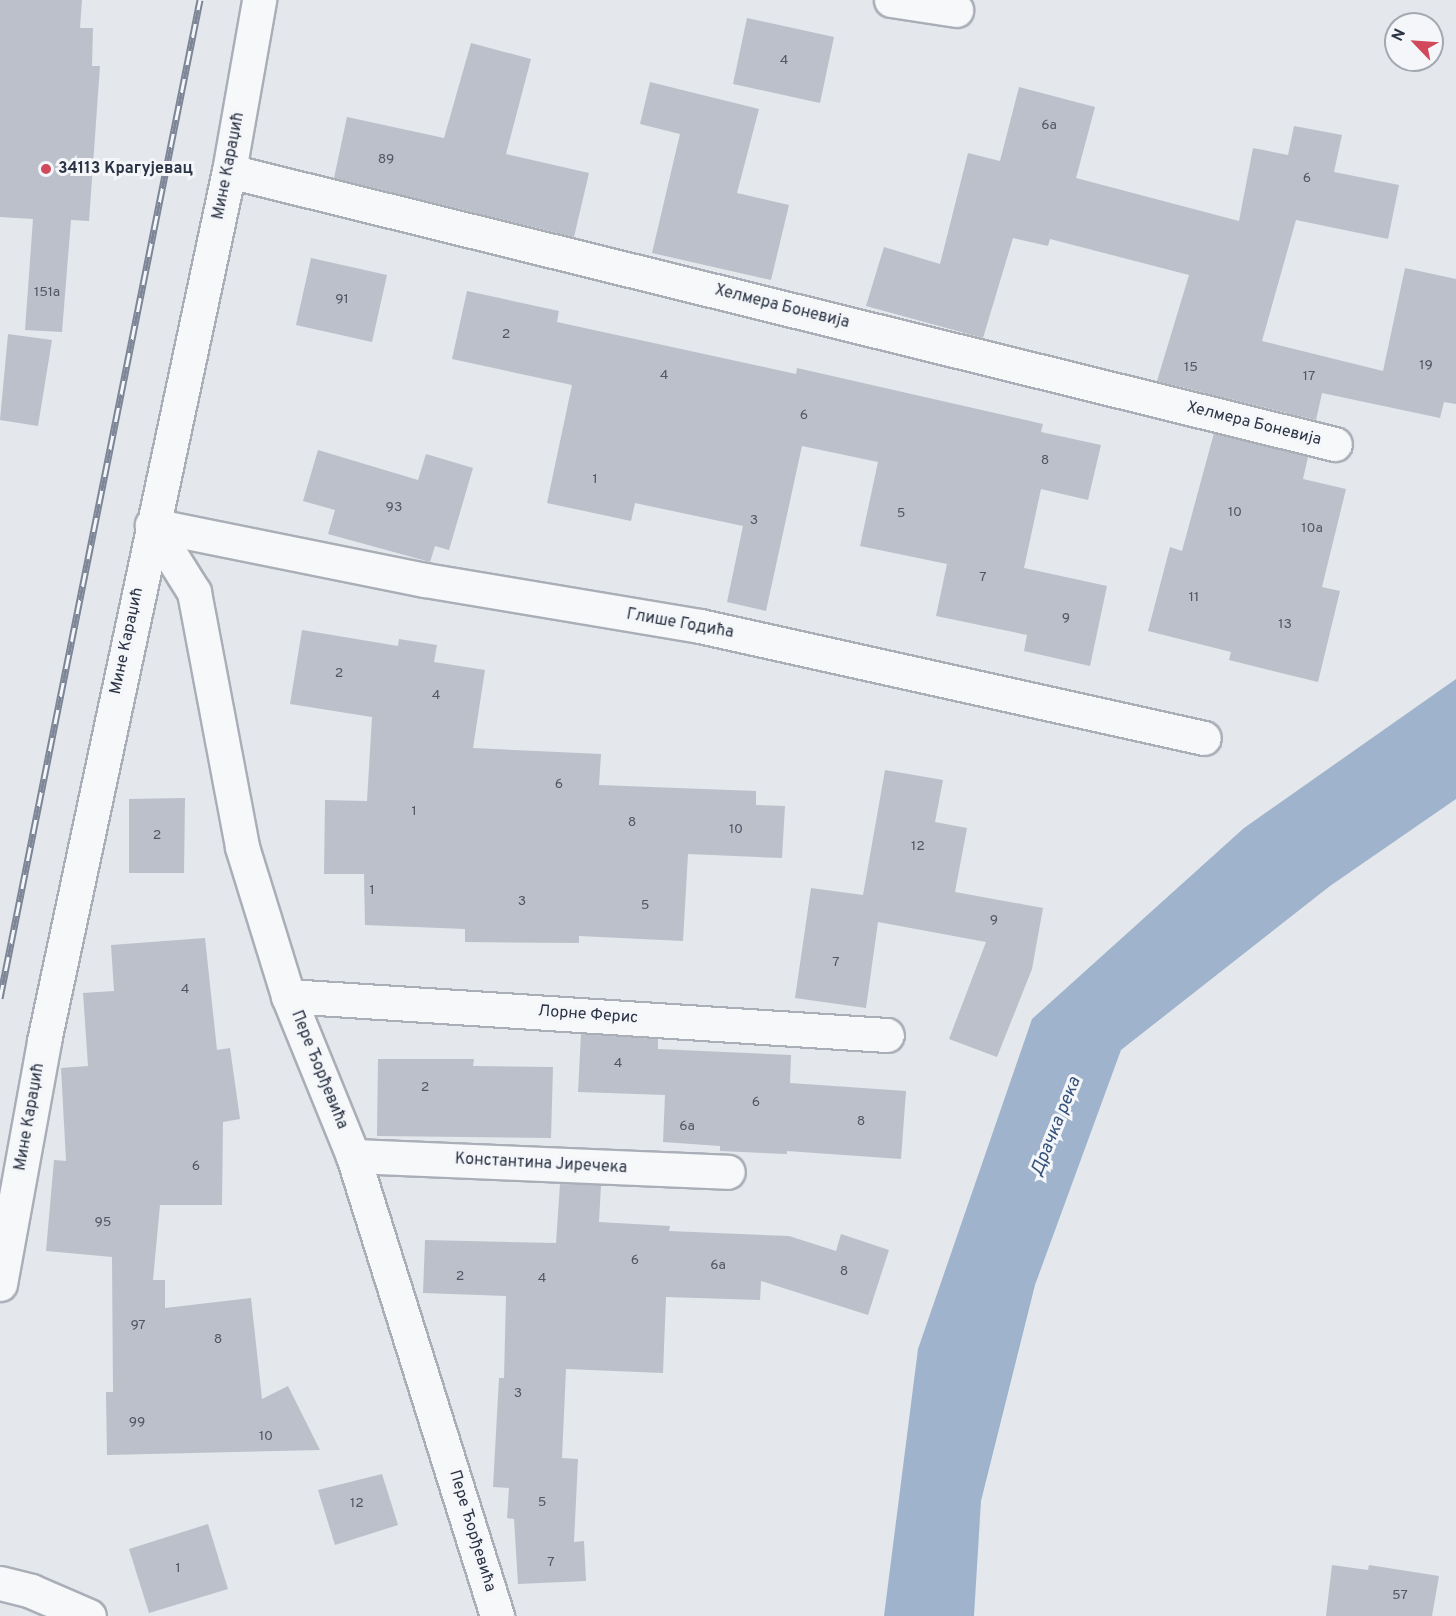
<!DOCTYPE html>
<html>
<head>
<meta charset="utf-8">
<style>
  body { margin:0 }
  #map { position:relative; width:1456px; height:1616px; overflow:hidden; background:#e4e7ec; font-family:Overpass,sans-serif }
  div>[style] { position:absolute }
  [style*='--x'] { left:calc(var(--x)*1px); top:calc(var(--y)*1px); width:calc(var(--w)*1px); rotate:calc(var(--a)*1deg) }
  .water>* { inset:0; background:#9fb4cc }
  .building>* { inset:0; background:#bbc0ca }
  .roads { filter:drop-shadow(2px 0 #a9aeb7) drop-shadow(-2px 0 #a9aeb7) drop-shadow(0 2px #a9aeb7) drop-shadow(0 -2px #a9aeb7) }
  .minor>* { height:33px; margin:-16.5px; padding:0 16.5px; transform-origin:16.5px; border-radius:16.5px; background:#f7f8fa }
  .rail>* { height:7px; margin-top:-3.5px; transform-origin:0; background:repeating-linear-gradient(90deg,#f4f6f9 0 14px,#7d8696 0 28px); box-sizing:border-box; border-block:2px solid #7d8696 }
  .dots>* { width:16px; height:16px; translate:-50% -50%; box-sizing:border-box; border:3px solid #f4f6f9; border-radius:50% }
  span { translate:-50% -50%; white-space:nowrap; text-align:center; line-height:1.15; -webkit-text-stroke:6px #f4f6f9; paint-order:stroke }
  .number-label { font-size:14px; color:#4f5766 }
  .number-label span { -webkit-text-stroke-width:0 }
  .street-label { font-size:16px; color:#2b3445 }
  .poi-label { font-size:16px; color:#2b3445; font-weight:700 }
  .left { translate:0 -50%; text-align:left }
  .water-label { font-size:18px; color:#34527a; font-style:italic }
  .north { position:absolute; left:1384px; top:12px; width:60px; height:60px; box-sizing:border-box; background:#f4f6f9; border:2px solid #a4a8b1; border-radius:50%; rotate:295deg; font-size:16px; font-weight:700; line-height:24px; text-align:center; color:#2b3445 }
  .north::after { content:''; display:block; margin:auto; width:21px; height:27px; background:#d1495b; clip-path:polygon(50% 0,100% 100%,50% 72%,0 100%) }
</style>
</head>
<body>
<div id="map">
  <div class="water">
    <div style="clip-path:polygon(1456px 679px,1456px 799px,1330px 886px,1121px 1050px,1035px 1285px,981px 1501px,974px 1616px,884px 1616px,918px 1349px,1032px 1019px,1244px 828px)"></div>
  </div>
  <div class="building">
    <div style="clip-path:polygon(0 0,82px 0,80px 28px,93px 28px,92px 66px,100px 66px,89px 221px,71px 220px,62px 332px,25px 330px,33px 219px,0 217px)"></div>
    <div style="clip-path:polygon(747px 18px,834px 37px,820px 103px,733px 84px)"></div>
    <div style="clip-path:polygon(471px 43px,531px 59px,506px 154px,589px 173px,574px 237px,334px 178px,347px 117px,444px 138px)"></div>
    <div style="clip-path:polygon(650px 82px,759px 109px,737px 193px,789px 205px,771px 280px,652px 253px,680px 134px,640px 124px)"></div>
    <div style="clip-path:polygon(1019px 87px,1095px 107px,1076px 178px,1239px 221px,1253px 148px,1288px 155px,1294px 126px,1342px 135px,1334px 172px,1399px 185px,1388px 239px,1296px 220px,1262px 341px,1383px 371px,1405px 268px,1456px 279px,1456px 404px,1444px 402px,1440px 418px,1322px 393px,1316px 420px,1157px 381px,1189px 275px,1050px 239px,1048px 246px,1013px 238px,983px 338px,866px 306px,884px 247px,940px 264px,968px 153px,1000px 161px)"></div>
    <div style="clip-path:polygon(311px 258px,387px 275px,372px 342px,296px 325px)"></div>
    <div style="clip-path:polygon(467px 291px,559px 311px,557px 322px,796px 374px,797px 368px,1043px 424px,1041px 432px,1101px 445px,1088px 500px,1041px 489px,1024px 568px,1107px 586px,1090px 666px,1024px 651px,1027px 635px,936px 616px,947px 564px,860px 546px,878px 462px,802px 446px,766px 611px,727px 602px,743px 526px,635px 503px,631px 521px,547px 503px,572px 385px,452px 359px)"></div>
    <div style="clip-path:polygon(8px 334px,52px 340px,38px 426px,0 420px)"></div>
    <div style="clip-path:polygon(1214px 433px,1308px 457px,1303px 479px,1346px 489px,1322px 587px,1340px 591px,1318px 682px,1229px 660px,1231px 652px,1148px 631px,1170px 547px,1182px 551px)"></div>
    <div style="clip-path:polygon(318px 450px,418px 480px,426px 454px,473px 468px,449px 550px,435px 546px,430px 562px,328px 534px,335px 510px,303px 501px)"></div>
    <div style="clip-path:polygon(302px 630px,398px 646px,399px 639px,437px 645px,434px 662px,485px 670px,473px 748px,601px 754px,599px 785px,756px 791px,756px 805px,785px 806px,782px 858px,688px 854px,683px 941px,579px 936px,579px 943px,465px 942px,465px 929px,365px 925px,364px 874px,324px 874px,325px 800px,367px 801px,372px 717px,290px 704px)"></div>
    <div style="clip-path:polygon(885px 770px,943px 780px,935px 822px,967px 828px,955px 892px,1043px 908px,1032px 969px,997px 1057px,949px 1039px,986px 942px,878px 922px,866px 1008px,795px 998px,811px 888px,863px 895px)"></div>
    <div style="clip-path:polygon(185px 798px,184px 873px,129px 873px,129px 799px)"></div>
    <div style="clip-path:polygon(205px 938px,217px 1050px,230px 1048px,240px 1119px,223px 1122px,222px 1205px,160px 1205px,153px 1280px,165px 1280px,165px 1308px,251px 1298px,262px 1399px,288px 1386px,320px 1450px,107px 1455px,106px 1392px,113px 1392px,112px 1257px,46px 1251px,54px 1160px,66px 1161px,61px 1068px,88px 1066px,83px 993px,114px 991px,111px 945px)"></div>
    <div style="clip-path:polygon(581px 1034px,658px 1039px,658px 1049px,791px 1055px,790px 1083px,906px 1091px,901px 1159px,787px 1151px,787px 1154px,720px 1151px,720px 1146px,663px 1142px,665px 1095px,578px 1092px)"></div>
    <div style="clip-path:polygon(378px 1059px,474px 1059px,473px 1066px,553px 1067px,551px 1138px,377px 1136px)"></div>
    <div style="clip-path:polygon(560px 1184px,601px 1185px,599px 1222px,670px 1226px,669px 1231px,789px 1236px,836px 1251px,841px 1234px,889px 1250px,868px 1315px,761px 1281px,760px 1300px,666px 1297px,663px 1373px,566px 1369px,562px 1458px,578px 1459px,574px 1542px,584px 1541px,586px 1581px,518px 1584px,514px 1519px,507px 1518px,509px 1488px,493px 1487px,499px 1378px,504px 1378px,506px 1296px,423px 1293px,425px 1240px,556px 1243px)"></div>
    <div style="clip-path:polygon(382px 1474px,398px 1525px,335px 1545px,318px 1490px)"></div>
    <div style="clip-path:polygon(208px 1524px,228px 1589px,149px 1613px,129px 1549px)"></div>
    <div style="clip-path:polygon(1332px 1565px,1368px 1570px,1369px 1565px,1439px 1576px,1432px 1616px,1326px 1616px)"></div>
  </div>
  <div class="roads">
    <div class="minor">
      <div style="--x:891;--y:0;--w:66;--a:8.7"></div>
      <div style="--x:229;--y:171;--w:1139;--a:13.87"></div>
      <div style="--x:152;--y:525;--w:79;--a:57.9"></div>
      <div style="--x:194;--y:592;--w:259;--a:79.3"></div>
      <div style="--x:242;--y:847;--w:156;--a:72.8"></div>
      <div style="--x:288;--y:996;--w:173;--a:67.9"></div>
      <div style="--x:353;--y:1156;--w:482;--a:72.6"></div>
      <div style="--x:152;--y:525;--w:278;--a:11.4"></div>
      <div style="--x:425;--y:580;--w:279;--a:9.5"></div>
      <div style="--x:700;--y:626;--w:516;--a:12.53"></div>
      <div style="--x:288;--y:996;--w:600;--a:3.73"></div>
      <div style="--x:353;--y:1156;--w:375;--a:2.4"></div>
      <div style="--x:0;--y:1284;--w:247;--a:-79.7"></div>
      <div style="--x:44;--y:1041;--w:889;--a:-78"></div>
      <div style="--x:229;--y:171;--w:174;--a:-80"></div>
      <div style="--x:0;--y:1583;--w:32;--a:14"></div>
      <div style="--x:31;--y:1591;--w:63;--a:23.3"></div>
    </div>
  </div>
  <div class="rail">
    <div style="--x:0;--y:998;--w:1018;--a:-78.67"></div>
  </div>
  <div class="dots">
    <div style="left:46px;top:169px;background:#d1495b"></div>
  </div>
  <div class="number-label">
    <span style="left:784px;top:61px">4</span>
    <span style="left:1049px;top:126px">6a</span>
    <span style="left:386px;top:160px">89</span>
    <span style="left:1307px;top:179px">6</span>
    <span style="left:47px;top:293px">151a</span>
    <span style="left:342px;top:300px">91</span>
    <span style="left:506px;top:335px">2</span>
    <span style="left:1426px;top:366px">19</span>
    <span style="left:1191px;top:368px">15</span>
    <span style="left:664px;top:376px">4</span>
    <span style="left:1309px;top:377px">17</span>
    <span style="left:804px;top:416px">6</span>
    <span style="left:1045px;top:461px">8</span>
    <span style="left:595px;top:480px">1</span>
    <span style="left:394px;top:508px">93</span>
    <span style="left:1235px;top:513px">10</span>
    <span style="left:901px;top:514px">5</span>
    <span style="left:754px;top:521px">3</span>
    <span style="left:1312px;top:529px">10a</span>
    <span style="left:983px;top:578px">7</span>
    <span style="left:1194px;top:598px">11</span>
    <span style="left:1066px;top:619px">9</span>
    <span style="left:1285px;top:625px">13</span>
    <span style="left:339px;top:674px">2</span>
    <span style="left:436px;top:696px">4</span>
    <span style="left:559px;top:785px">6</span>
    <span style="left:414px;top:812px">1</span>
    <span style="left:632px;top:823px">8</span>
    <span style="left:736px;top:830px">10</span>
    <span style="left:157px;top:836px">2</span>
    <span style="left:918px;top:847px">12</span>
    <span style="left:372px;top:891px">1</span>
    <span style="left:522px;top:902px">3</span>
    <span style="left:645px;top:906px">5</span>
    <span style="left:994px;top:921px">9</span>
    <span style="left:836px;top:963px">7</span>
    <span style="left:185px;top:990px">4</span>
    <span style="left:618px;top:1064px">4</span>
    <span style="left:425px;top:1088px">2</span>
    <span style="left:756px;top:1103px">6</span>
    <span style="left:861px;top:1122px">8</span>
    <span style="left:687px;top:1127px">6a</span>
    <span style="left:196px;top:1167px">6</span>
    <span style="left:103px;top:1223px">95</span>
    <span style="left:635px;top:1261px">6</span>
    <span style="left:718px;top:1266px">6a</span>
    <span style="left:844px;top:1272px">8</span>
    <span style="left:460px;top:1277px">2</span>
    <span style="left:542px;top:1279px">4</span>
    <span style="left:138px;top:1326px">97</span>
    <span style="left:218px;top:1340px">8</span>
    <span style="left:518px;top:1394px">3</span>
    <span style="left:137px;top:1423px">99</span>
    <span style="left:266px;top:1437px">10</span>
    <span style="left:542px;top:1503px">5</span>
    <span style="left:357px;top:1504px">12</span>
    <span style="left:551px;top:1563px">7</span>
    <span style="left:178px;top:1569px">1</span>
    <span style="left:1400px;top:1596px">57</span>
  </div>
  <div class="street-label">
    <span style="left:229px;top:166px;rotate:-79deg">Мине Караџић</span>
    <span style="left:782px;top:307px;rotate:14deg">Хелмера Боневија</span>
    <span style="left:1254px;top:424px;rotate:14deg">Хелмера Боневија</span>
    <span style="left:680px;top:624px;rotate:10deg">Глише Годића</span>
    <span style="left:127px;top:641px;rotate:-78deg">Мине Караџић</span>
    <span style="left:588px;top:1015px;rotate:4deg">Лорне Ферис</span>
    <span style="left:319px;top:1070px;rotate:68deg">Пере Ђорђевића</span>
    <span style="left:30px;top:1117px;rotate:-80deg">Мине Караџић</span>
    <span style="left:541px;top:1164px;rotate:3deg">Константина Јиречека</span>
    <span style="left:472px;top:1531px;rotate:73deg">Пере Ђорђевића</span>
  </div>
  <div class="poi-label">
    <span class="left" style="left:58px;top:169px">34113 Крагујевац</span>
  </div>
  <div class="water-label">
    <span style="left:1057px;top:1127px;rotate:-68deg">Драчка река</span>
  </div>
  <div class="north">N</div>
</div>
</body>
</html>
